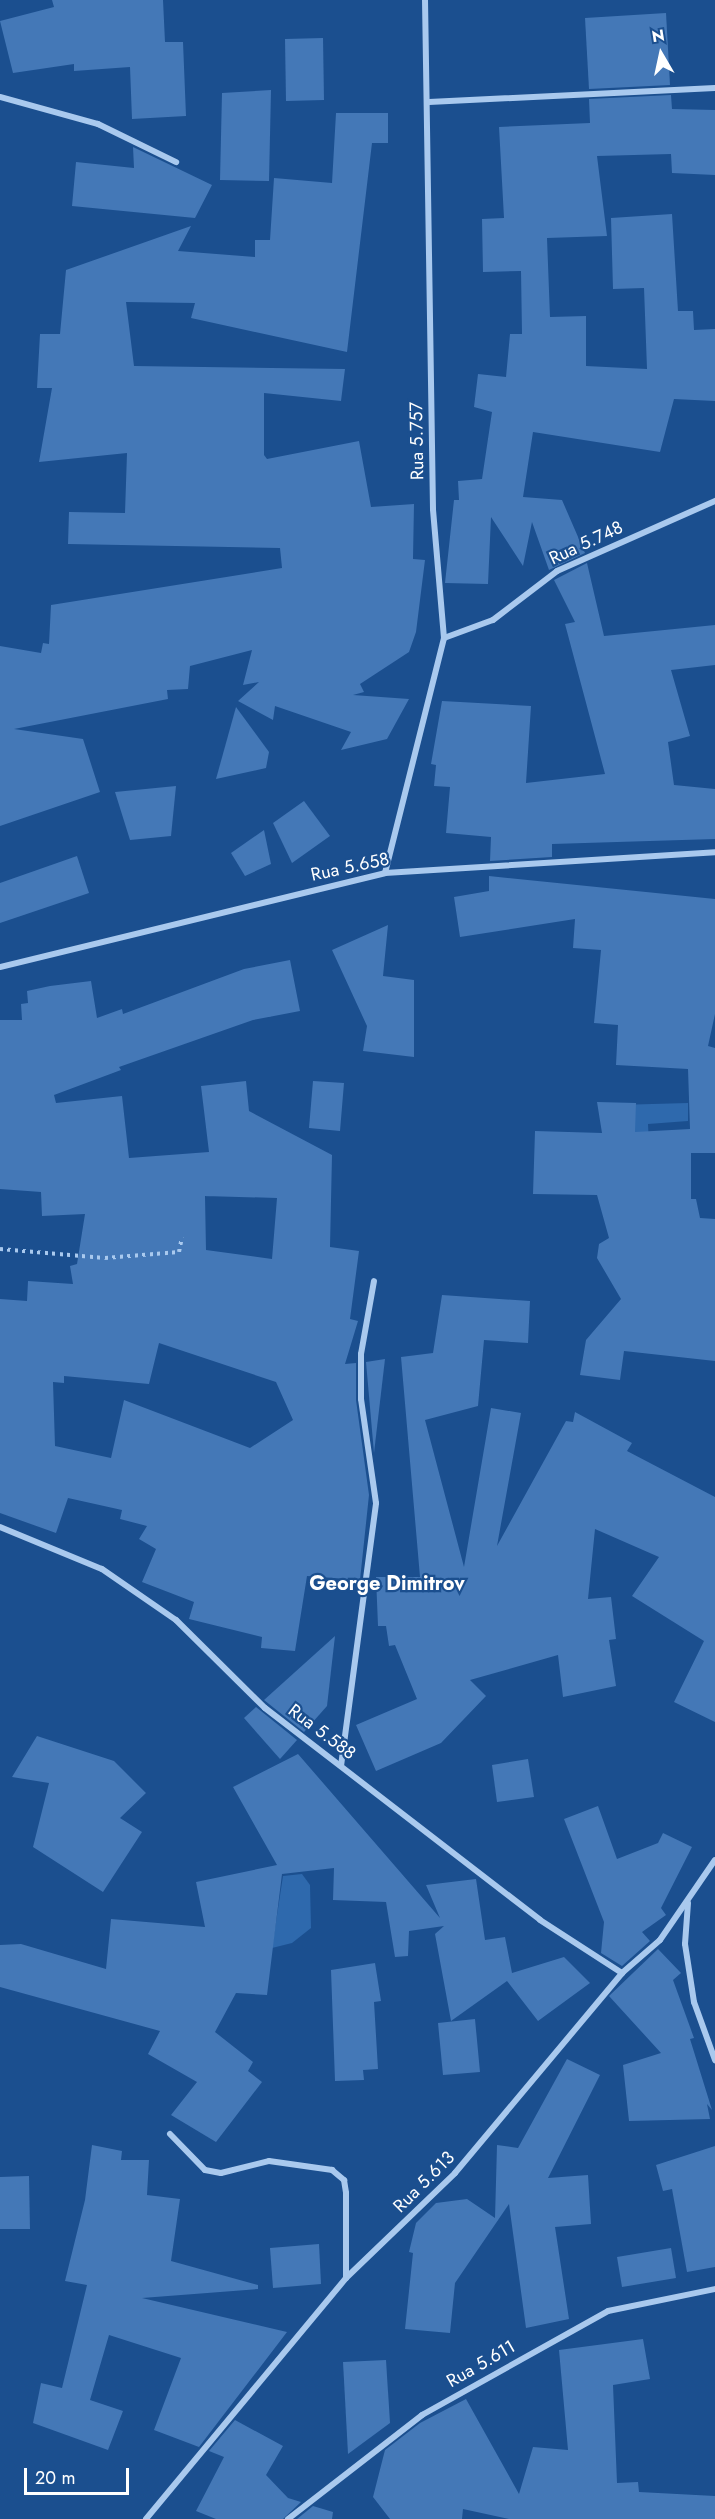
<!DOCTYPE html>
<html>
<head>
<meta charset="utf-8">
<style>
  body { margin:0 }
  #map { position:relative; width:715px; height:2519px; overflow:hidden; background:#1b4f8f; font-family:Jost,sans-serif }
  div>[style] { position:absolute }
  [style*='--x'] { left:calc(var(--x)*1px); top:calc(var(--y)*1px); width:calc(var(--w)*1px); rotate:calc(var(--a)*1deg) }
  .green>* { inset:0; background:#2e69ad }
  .building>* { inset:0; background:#4478b7 }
  .path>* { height:4px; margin-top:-2px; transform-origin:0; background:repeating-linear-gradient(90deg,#a9c9ee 0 3px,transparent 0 7.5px) }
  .street>* { height:6px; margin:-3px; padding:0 3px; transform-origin:3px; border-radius:3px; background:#a9c9ee }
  span { translate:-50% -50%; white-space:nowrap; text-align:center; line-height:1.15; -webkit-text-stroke:4.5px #1b4f8f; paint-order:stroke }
  .street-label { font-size:18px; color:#fff }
  .neighbourhood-label { font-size:20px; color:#fff; font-weight:700 }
  .north { position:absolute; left:631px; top:24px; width:60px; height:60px; -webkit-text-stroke:4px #1b4f8f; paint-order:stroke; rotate:351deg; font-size:16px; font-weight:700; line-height:24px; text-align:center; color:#fff }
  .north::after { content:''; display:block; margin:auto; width:21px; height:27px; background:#fff; clip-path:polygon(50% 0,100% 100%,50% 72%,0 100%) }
  .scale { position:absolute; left:24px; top:2468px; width:105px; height:27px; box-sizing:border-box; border:3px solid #fff; border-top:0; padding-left:8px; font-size:18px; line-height:21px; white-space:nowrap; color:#fff; -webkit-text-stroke:4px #1b4f8f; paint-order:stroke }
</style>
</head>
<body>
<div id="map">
  <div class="green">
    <div style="clip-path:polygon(688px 1103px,688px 1121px,648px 1124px,651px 1184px,617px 1105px)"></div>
    <div style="clip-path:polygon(302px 1874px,310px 1885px,311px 1928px,292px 1943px,272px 1948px,283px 1876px)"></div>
  </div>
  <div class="building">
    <div style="clip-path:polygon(52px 0,163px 0,165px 42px,183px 42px,186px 116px,132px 119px,130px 67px,74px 71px,74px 64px,13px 73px,0 21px,54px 7px)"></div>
    <div style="clip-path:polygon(666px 13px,670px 85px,589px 89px,585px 18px)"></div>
    <div style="clip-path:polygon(323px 38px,324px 100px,286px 101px,285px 39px)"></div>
    <div style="clip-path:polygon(271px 90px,269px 181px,220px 180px,222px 93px)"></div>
    <div style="clip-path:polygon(671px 95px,672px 109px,715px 110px,715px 175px,672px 173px,671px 154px,597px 156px,607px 236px,547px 238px,550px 317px,586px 316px,586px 366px,647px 369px,644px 288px,613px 289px,611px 218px,672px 214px,678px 311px,693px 311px,694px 330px,715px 329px,715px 401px,674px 399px,660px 452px,533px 432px,523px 497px,562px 500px,585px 553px,549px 570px,532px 522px,523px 566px,491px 517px,488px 584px,445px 583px,454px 500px,459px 500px,458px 481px,482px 479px,492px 412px,474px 407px,478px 374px,506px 377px,510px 334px,522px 334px,521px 271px,483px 272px,482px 219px,504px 218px,499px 127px,590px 123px,589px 99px)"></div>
    <div style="clip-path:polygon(336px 113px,388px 113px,388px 143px,372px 143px,347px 352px,191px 318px,195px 303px,126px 302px,134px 366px,345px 369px,341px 401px,264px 393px,264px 455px,267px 459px,359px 441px,371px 507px,414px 504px,413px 559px,425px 560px,416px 632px,409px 652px,360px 684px,364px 692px,353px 695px,409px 699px,387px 739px,341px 750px,351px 732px,275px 706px,273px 720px,238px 701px,259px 682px,243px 685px,252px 650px,190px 666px,188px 689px,167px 690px,168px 699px,14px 729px,83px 739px,100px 792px,0 826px,0 646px,41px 653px,43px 643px,49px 644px,51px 605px,282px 568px,280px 548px,68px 544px,69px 512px,125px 513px,127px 453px,39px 462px,52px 388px,37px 388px,40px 334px,60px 334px,66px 270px,191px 226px,178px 251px,255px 257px,255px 240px,270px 240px,274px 178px,332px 183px)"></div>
    <div style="clip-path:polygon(133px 147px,212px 185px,195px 218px,72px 206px,76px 162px,134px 168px)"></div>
    <div style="clip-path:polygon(587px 563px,604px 636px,715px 625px,715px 665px,671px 670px,690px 736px,668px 742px,674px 785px,715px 789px,715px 839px,552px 844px,552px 857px,490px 861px,491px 837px,446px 833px,450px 787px,434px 786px,436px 765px,431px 764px,442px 701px,531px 706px,526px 783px,605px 774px,565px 624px,575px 622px,554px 580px)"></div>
    <div style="clip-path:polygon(236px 707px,269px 752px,266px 768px,216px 779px)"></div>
    <div style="clip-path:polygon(176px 786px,171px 836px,130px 840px,115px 792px)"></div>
    <div style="clip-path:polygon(304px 801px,330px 836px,292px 863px,273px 823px)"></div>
    <div style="clip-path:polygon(264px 830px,271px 864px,245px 876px,231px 853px)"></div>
    <div style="clip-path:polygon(77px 856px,89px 893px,0 923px,0 883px)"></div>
    <div style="clip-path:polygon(489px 876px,715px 899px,715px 1014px,708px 1046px,715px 1048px,715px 1153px,691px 1153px,691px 1199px,696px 1199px,700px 1218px,715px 1219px,715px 1361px,624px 1351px,620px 1380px,580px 1375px,586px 1340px,621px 1299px,597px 1258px,599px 1244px,609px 1238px,597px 1195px,533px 1194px,535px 1131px,602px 1133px,597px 1102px,636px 1103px,635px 1132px,690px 1129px,688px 1069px,616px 1065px,618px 1025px,594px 1023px,601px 950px,573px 948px,575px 919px,460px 937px,454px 897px,489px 891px)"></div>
    <div style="clip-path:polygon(388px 925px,383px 976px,414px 980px,414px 1057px,363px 1051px,367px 1026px,332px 950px)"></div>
    <div style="clip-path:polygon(evenodd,290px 960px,300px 1011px,253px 1020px,119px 1067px,121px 1070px,54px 1095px,56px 1103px,122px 1096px,129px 1158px,209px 1152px,201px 1086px,246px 1081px,249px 1111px,332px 1155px,330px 1247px,359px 1251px,350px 1319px,358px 1321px,345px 1364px,356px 1363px,356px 1400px,369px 1495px,360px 1580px,307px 1576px,295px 1651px,261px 1648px,262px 1637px,189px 1619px,194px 1602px,142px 1582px,156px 1549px,139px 1539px,147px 1526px,120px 1519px,122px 1510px,68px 1498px,56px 1533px,0 1513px,0 1299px,27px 1301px,28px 1281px,73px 1284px,70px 1266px,77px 1264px,85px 1214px,42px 1216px,41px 1192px,0 1189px,0 1020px,22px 1020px,21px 1004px,28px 1003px,27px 991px,50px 986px,91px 981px,97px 1018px,122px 1009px,123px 1014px,244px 969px,290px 960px,205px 1196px,277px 1198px,272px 1259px,206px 1250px,205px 1196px,290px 960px,159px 1343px,276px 1382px,293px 1420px,250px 1448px,124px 1400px,111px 1458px,55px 1446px,53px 1382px,64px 1383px,64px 1376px,149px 1384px,159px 1343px)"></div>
    <div style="clip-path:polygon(313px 1081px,344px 1083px,340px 1131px,309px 1128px)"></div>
    <div style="clip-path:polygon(442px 1295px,530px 1301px,528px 1343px,484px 1340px,478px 1406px,425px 1420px,464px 1567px,491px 1408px,521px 1413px,497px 1546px,566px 1421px,573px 1422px,575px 1412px,632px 1443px,627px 1451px,715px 1497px,715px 1722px,674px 1702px,704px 1641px,632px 1596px,659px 1557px,595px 1529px,588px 1599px,611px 1597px,616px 1639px,609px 1640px,616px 1686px,563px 1697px,558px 1655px,470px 1680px,486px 1696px,441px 1743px,376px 1771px,356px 1725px,417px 1699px,395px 1645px,389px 1646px,386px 1626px,378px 1626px,376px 1577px,420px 1577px,401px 1357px,433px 1353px)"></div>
    <div style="clip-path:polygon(385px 1359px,374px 1453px,366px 1362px)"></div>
    <div style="clip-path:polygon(335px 1636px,327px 1706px,304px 1732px,264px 1700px)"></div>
    <div style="clip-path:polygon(256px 1707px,297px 1740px,280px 1759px,244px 1718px)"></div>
    <div style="clip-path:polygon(37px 1736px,114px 1761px,146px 1793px,120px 1818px,142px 1832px,103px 1892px,33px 1847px,49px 1783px,12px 1777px)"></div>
    <div style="clip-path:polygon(298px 1754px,440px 1918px,426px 1885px,476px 1879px,485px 1940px,505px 1937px,512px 1973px,564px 1957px,590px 1983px,538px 2021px,507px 1981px,451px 2021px,435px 1934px,444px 1926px,409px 1931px,408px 1956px,395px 1957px,386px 1902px,333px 1900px,334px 1868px,282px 1874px,267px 1995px,236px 1993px,215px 2032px,253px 2062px,248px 2071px,262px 2082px,216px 2142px,171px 2115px,197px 2082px,148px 2054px,160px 2031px,0 1987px,0 1945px,21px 1944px,106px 1969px,111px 1919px,205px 1927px,196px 1882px,277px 1865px,233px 1787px)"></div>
    <div style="clip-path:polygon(528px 1759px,534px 1797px,497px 1802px,492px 1765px)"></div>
    <div style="clip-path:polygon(598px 1806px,617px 1859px,658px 1843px,663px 1833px,692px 1847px,661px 1908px,666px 1915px,642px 1932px,650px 1941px,622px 1966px,601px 1953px,604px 1922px,564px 1819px)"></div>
    <div style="clip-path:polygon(658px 1949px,681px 1973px,673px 1980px,694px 2038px,690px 2039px,712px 2110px,707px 2104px,710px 2119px,629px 2121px,623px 2065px,661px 2053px,609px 1996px)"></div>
    <div style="clip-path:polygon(375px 1963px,381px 2001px,374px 2002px,378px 2069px,363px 2070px,364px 2080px,335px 2081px,331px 1970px)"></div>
    <div style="clip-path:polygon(475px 2019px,480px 2072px,443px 2075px,438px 2023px)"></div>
    <div style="clip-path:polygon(567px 2059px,600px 2075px,548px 2178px,588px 2175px,591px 2224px,555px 2227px,569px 2319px,526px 2328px,509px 2204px,455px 2283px,450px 2333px,405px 2329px,413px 2253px,409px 2252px,416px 2223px,436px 2203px,467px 2199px,495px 2218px,497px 2145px,518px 2148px)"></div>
    <div style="clip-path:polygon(92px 2145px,122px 2151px,121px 2160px,149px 2160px,147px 2195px,180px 2199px,171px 2261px,258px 2285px,258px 2289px,142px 2298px,287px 2332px,199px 2447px,154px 2430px,181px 2358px,109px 2335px,90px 2400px,123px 2411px,108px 2450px,33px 2423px,41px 2383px,62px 2388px,87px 2285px,65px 2281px,85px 2200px)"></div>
    <div style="clip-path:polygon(715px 2146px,715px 2267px,687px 2272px,672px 2189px,663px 2191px,656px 2165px)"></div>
    <div style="clip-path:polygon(29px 2176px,30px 2229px,0 2229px,0 2177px)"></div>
    <div style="clip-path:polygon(319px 2244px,321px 2284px,273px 2288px,270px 2248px)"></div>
    <div style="clip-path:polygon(671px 2248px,676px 2278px,622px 2287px,617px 2257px)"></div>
    <div style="clip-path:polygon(643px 2339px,650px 2379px,613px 2385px,617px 2483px,638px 2482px,639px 2492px,715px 2496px,715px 2519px,509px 2519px,463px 2509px,462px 2519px,390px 2519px,373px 2497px,385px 2450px,420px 2423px,466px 2399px,519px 2494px,533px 2447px,568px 2450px,559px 2350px)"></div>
    <div style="clip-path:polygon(386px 2360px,390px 2423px,348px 2454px,343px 2362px)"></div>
    <div style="clip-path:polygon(235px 2420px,283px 2446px,266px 2475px,288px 2498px,301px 2502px,283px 2519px,216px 2519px,196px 2511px,224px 2457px,209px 2451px)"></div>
    <div style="clip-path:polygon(313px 2506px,333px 2512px,332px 2519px,297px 2519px)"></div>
  </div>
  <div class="path">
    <div style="--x:0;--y:1249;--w:105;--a:4.9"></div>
    <div style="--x:105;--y:1258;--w:74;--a:-4.6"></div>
    <div style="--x:179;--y:1252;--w:15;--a:-79"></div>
  </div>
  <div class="street">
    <div style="--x:0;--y:97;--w:102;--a:15.4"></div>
    <div style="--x:98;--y:124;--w:87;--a:26"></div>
    <div style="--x:429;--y:102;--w:286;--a:-2.8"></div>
    <div style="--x:444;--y:638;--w:52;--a:-20.2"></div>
    <div style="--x:493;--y:620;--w:81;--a:-37.4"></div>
    <div style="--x:557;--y:571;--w:173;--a:-23.9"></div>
    <div style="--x:385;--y:873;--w:242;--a:-75.9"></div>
    <div style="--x:444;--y:638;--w:129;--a:-94.9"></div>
    <div style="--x:433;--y:509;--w:509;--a:-90.9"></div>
    <div style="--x:0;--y:967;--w:396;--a:-13.7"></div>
    <div style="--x:385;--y:873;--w:331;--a:-3.6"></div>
    <div style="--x:0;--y:1527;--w:110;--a:22.4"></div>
    <div style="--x:102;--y:1569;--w:90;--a:34.6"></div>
    <div style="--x:176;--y:1620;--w:125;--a:44.7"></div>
    <div style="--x:265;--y:1708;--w:347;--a:37.6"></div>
    <div style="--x:540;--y:1920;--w:98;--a:32.9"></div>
    <div style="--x:341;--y:1766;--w:265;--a:-82.4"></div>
    <div style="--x:376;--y:1503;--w:105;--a:-98.2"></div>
    <div style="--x:361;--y:1399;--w:45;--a:-90"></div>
    <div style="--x:361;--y:1354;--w:74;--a:-79.9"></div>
    <div style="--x:688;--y:1903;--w:41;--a:94.2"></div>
    <div style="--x:685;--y:1944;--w:59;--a:81.2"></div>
    <div style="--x:694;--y:2002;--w:62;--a:70.1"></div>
    <div style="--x:170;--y:2134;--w:50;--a:45.8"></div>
    <div style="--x:205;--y:2170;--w:16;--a:11"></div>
    <div style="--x:221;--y:2173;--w:49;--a:-14"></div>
    <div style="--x:269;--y:2161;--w:64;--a:8.1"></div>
    <div style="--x:332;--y:2170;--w:16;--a:40"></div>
    <div style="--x:344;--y:2180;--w:13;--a:81"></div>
    <div style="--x:346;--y:2193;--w:85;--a:90"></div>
    <div style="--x:146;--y:2519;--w:313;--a:-50.3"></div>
    <div style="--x:346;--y:2278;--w:151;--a:-43.9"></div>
    <div style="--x:455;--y:2173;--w:261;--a:-50.1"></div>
    <div style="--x:622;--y:1973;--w:50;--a:-41"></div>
    <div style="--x:660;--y:1940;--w:97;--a:-55.5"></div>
    <div style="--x:288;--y:2519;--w:170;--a:-37.8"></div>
    <div style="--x:422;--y:2415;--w:213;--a:-29.2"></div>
    <div style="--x:608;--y:2311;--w:109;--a:-11.6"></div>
  </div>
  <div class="street-label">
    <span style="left:417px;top:441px;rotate:-91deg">Rua 5.757</span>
    <span style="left:586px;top:543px;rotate:-25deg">Rua 5.748</span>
    <span style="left:350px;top:867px;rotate:-12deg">Rua 5.658</span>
    <span style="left:322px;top:1732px;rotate:37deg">Rua 5.588</span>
    <span style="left:424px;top:2182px;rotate:-45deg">Rua 5.613</span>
    <span style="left:481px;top:2364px;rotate:-30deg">Rua 5.611</span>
  </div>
  <div class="neighbourhood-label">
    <span style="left:387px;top:1583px">George Dimitrov</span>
  </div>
  <div class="north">N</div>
  <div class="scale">20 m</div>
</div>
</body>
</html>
